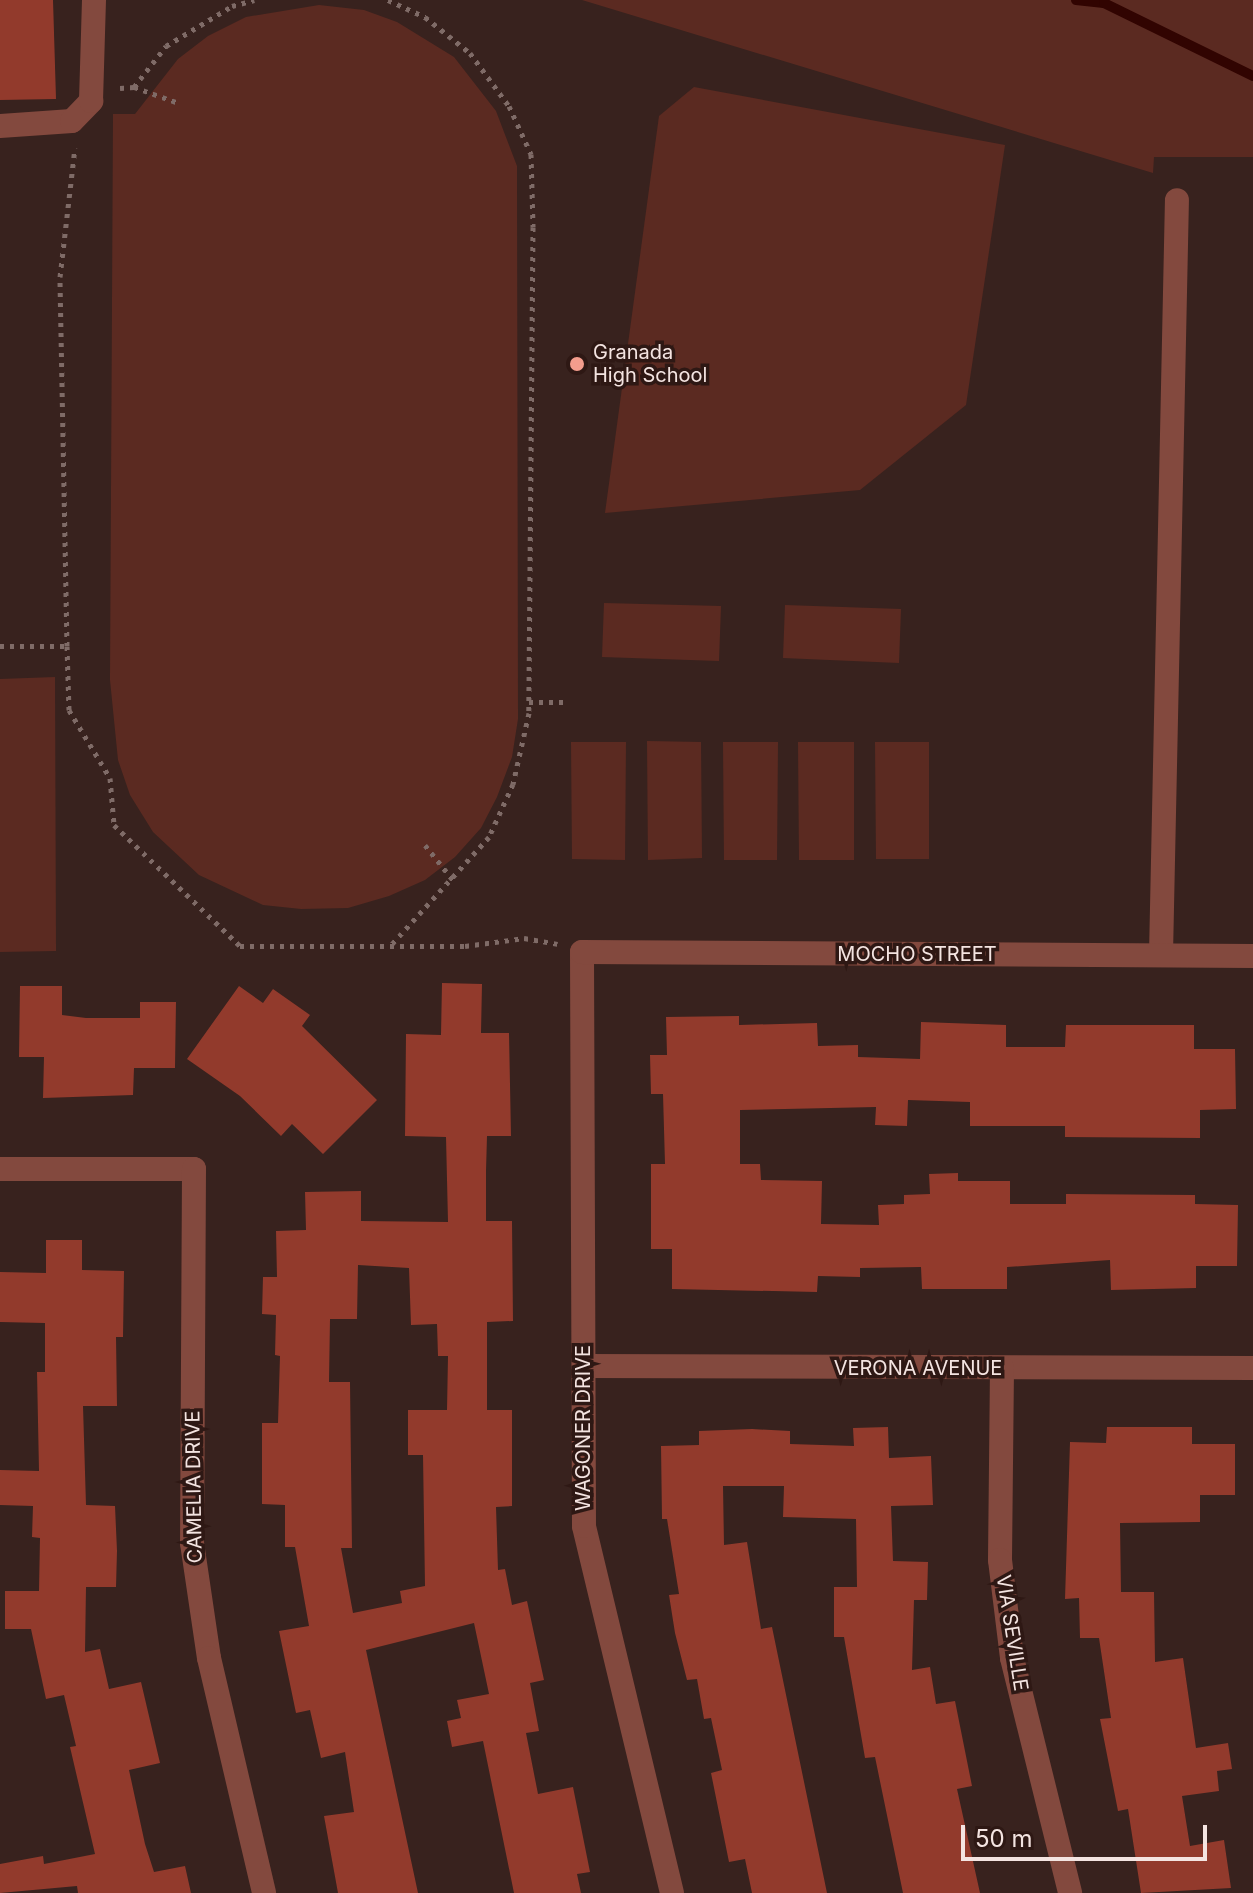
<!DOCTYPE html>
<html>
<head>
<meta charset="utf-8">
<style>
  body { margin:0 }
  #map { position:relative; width:1253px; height:1893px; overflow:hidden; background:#38221e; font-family:Inter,sans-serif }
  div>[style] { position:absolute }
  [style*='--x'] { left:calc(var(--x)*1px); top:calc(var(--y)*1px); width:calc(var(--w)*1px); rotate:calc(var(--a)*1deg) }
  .green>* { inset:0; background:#5b2a21 }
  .stream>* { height:10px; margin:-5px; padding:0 5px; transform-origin:5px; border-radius:5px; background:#310401 }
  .building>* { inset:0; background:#923a2c }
  .path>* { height:5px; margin-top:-2.5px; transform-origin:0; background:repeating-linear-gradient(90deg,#7f6b67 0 4px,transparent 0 10px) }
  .minor>* { height:24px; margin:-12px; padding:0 12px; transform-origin:12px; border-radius:12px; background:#83493e }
  .dots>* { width:22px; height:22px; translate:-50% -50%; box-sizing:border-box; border:4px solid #2e1814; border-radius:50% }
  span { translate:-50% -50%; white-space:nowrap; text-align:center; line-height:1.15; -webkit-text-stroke:7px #2e1814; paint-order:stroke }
  .poi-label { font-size:20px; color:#f4e4e1 }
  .left { translate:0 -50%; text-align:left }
  .street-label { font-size:20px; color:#f4e4e1 }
  .scale { position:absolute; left:961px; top:1825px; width:246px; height:36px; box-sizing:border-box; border:4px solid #f4e4e1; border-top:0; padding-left:10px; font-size:24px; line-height:28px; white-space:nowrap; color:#f4e4e1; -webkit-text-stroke:6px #2e1814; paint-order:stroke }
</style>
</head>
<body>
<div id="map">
  <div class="green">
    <div style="clip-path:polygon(582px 0,1253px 0,1253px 157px,1154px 157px,1153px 173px)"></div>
    <div style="clip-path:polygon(319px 5px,364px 10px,397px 22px,454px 57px,496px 111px,517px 166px,518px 719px,512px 757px,497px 797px,481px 828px,455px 857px,425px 880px,389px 896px,348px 908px,301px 909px,263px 905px,199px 875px,153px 832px,130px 795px,118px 760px,110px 680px,113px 114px,135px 114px,178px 59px,208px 36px,246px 17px)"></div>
    <div style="clip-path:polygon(694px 87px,1005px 145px,966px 405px,860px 490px,605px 513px,659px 116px)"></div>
    <div style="clip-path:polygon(604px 603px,721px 606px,719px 661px,602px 657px)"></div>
    <div style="clip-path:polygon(785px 605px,901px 609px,899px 663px,783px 658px)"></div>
    <div style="clip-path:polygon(55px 677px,56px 951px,0 952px,0 679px)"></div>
    <div style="clip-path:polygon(647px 741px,701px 742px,702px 858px,648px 860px)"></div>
    <div style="clip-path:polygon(571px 742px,626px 742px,625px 860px,572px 859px)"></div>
    <div style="clip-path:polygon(723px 742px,778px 742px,777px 860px,724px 860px)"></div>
    <div style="clip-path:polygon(798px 742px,854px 742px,854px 860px,799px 860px)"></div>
    <div style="clip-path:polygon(875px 742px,929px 742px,929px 859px,876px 859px)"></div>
  </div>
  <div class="stream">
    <div style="--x:1076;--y:0;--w:28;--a:6"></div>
    <div style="--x:1104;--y:3;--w:166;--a:26.1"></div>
  </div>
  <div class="building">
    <div style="clip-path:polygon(0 0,53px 0,56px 99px,0 100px)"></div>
    <div style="clip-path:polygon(evenodd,442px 983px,482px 984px,481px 1033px,509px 1033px,511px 1136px,487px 1136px,486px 1171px,486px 1221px,512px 1221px,513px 1321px,487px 1322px,487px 1410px,512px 1410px,512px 1506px,496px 1507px,498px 1570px,505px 1569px,512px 1605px,527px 1601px,544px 1680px,530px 1683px,539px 1731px,526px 1733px,538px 1794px,573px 1787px,590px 1872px,577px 1874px,581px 1893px,514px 1893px,483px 1741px,452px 1747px,447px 1721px,461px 1718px,457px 1700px,489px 1694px,474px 1623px,366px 1650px,418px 1893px,338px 1893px,324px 1816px,354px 1812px,345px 1752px,321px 1758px,310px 1710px,296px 1713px,279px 1631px,309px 1626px,295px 1547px,285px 1547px,285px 1505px,262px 1504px,262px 1423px,278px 1423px,280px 1356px,275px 1355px,276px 1315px,262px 1314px,263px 1277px,277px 1277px,276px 1231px,306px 1230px,305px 1192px,361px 1191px,361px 1221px,448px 1222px,446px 1137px,405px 1136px,406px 1034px,441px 1035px,442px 983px,358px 1265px,409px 1268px,411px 1325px,437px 1324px,438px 1356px,448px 1356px,447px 1410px,408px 1410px,408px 1455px,423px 1455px,425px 1586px,400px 1591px,402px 1603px,353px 1613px,341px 1548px,352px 1548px,350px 1382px,329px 1382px,330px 1319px,357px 1319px,358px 1265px)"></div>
    <div style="clip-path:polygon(20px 986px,62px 986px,62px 1015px,86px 1018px,140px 1018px,140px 1002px,176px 1002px,175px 1068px,134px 1068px,133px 1095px,43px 1098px,44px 1057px,19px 1057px)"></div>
    <div style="clip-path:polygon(239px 986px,263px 1003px,273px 989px,310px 1015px,302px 1026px,377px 1100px,323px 1154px,292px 1124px,281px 1136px,240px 1096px,187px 1059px)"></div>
    <div style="clip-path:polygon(739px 1016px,739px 1025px,817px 1023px,818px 1046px,858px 1045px,858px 1057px,920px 1059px,921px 1022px,1006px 1025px,1006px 1047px,1065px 1047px,1066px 1025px,1194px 1025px,1194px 1049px,1235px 1049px,1236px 1109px,1200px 1110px,1200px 1138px,1065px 1137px,1065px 1126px,970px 1126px,970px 1102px,908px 1100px,907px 1126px,875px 1125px,876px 1107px,740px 1110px,740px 1164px,760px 1164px,761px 1180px,822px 1181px,821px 1224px,879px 1225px,878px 1205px,904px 1204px,904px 1195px,930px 1194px,929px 1174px,958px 1173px,958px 1181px,1010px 1181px,1010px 1204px,1066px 1204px,1066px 1194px,1195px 1195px,1195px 1204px,1238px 1205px,1237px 1266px,1196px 1266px,1196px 1288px,1111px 1290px,1110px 1260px,1007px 1267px,1007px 1289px,922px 1289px,921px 1267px,860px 1268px,860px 1277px,818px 1276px,817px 1292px,672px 1289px,672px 1249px,651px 1249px,651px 1164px,665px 1164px,663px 1094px,651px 1094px,650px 1055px,667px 1055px,666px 1017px)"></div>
    <div style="clip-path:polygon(46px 1240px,82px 1240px,82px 1270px,124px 1271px,123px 1337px,116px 1337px,117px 1406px,83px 1406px,86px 1505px,115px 1506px,117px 1551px,116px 1587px,86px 1587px,85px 1652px,100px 1649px,109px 1689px,141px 1682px,160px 1763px,129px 1770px,145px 1844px,154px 1872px,185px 1866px,191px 1893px,78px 1893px,77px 1886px,0 1893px,0 1864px,43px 1856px,44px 1864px,95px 1854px,70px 1747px,76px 1746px,64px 1695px,46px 1699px,31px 1629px,5px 1629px,5px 1591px,39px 1591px,40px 1538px,32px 1537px,33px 1506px,0 1505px,0 1470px,39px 1471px,37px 1372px,45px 1372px,45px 1323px,0 1322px,0 1272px,46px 1273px)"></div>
    <div style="clip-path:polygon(888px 1427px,889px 1458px,931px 1456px,933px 1505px,891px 1506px,893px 1561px,928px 1562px,927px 1600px,914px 1600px,912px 1670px,930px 1667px,936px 1704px,955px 1701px,972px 1786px,957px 1789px,980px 1893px,903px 1893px,875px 1757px,865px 1758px,844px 1637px,834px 1637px,834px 1587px,857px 1587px,856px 1519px,783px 1517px,784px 1486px,723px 1486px,724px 1545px,747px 1542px,761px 1629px,772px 1627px,827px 1893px,752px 1893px,745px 1859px,729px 1862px,711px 1773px,722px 1770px,711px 1718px,704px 1719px,697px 1679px,687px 1680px,675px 1633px,669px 1595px,679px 1594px,667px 1519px,662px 1519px,661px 1446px,699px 1445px,699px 1431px,752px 1429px,790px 1431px,790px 1444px,854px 1446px,853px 1428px)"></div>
    <div style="clip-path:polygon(1107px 1427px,1192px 1427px,1192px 1444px,1235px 1444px,1235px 1495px,1200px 1495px,1200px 1522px,1120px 1523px,1121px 1592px,1154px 1592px,1155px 1662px,1183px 1658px,1196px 1748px,1228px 1743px,1232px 1769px,1217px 1771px,1219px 1791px,1182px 1796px,1190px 1846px,1224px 1840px,1231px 1888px,1141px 1893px,1128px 1809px,1118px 1811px,1100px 1719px,1111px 1718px,1099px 1638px,1080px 1638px,1079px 1598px,1065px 1599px,1070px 1442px,1106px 1443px)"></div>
  </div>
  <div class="path">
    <div style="--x:388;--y:0;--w:41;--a:24.7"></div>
    <div style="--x:425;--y:17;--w:58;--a:38.7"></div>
    <div style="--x:470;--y:53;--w:66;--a:53.7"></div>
    <div style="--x:509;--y:106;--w:53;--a:65.4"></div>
    <div style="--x:531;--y:154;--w:73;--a:88.4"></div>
    <div style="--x:533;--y:227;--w:486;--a:90.5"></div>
    <div style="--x:529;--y:713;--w:73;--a:102.7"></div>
    <div style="--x:513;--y:784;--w:58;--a:114.4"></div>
    <div style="--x:489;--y:837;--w:147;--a:132.2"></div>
    <div style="--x:134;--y:87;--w:52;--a:-52"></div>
    <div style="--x:166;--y:46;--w:77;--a:-31.2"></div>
    <div style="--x:232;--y:6;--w:23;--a:-15"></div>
    <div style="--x:120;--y:88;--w:14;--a:-4"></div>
    <div style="--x:134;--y:87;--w:45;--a:19.7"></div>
    <div style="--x:0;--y:646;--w:67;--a:0"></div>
    <div style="--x:67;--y:646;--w:64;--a:88.2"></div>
    <div style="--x:69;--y:710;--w:79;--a:58.9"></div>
    <div style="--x:110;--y:778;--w:47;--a:85.1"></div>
    <div style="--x:114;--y:825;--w:175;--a:43.8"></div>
    <div style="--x:240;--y:946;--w:225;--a:0"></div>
    <div style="--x:465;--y:946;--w:60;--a:-7.7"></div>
    <div style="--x:524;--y:938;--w:34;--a:10"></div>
    <div style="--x:67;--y:646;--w:369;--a:-91.1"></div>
    <div style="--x:60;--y:277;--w:130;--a:-83.4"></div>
    <div style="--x:529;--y:702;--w:34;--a:0"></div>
    <div style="--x:425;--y:845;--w:45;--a:51.3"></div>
  </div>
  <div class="minor">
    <div style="--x:0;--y:126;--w:72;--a:-4"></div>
    <div style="--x:72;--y:121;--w:28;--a:-46"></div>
    <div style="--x:91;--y:101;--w:101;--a:-88.3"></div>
    <div style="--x:1161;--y:955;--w:755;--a:-88.79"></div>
    <div style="--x:0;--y:1169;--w:194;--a:0"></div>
    <div style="--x:194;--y:1169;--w:374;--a:90.3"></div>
    <div style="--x:192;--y:1543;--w:116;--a:81.6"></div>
    <div style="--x:209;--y:1658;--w:241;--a:76.8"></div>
    <div style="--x:584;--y:1366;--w:669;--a:0.17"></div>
    <div style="--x:1002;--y:1368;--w:192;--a:90.6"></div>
    <div style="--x:1000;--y:1560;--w:99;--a:83"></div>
    <div style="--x:1012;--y:1658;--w:242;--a:76.1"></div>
    <div style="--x:672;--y:1893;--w:377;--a:-103.5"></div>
    <div style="--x:584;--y:1526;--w:574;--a:-90.2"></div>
    <div style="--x:582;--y:952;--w:671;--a:0.34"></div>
  </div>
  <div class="dots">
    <div style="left:577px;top:364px;background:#f49d8d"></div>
  </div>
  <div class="poi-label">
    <span class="left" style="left:593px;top:364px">Granada<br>High School</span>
  </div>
  <div class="street-label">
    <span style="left:917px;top:954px">MOCHO STREET</span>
    <span style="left:918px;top:1368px">VERONA AVENUE</span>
    <span style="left:583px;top:1428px;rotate:-90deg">WAGONER DRIVE</span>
    <span style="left:194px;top:1487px;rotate:-91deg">CAMELIA DRIVE</span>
    <span style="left:1012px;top:1633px;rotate:81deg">VIA SEVILLE</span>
  </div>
  <div class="scale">50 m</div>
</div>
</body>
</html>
